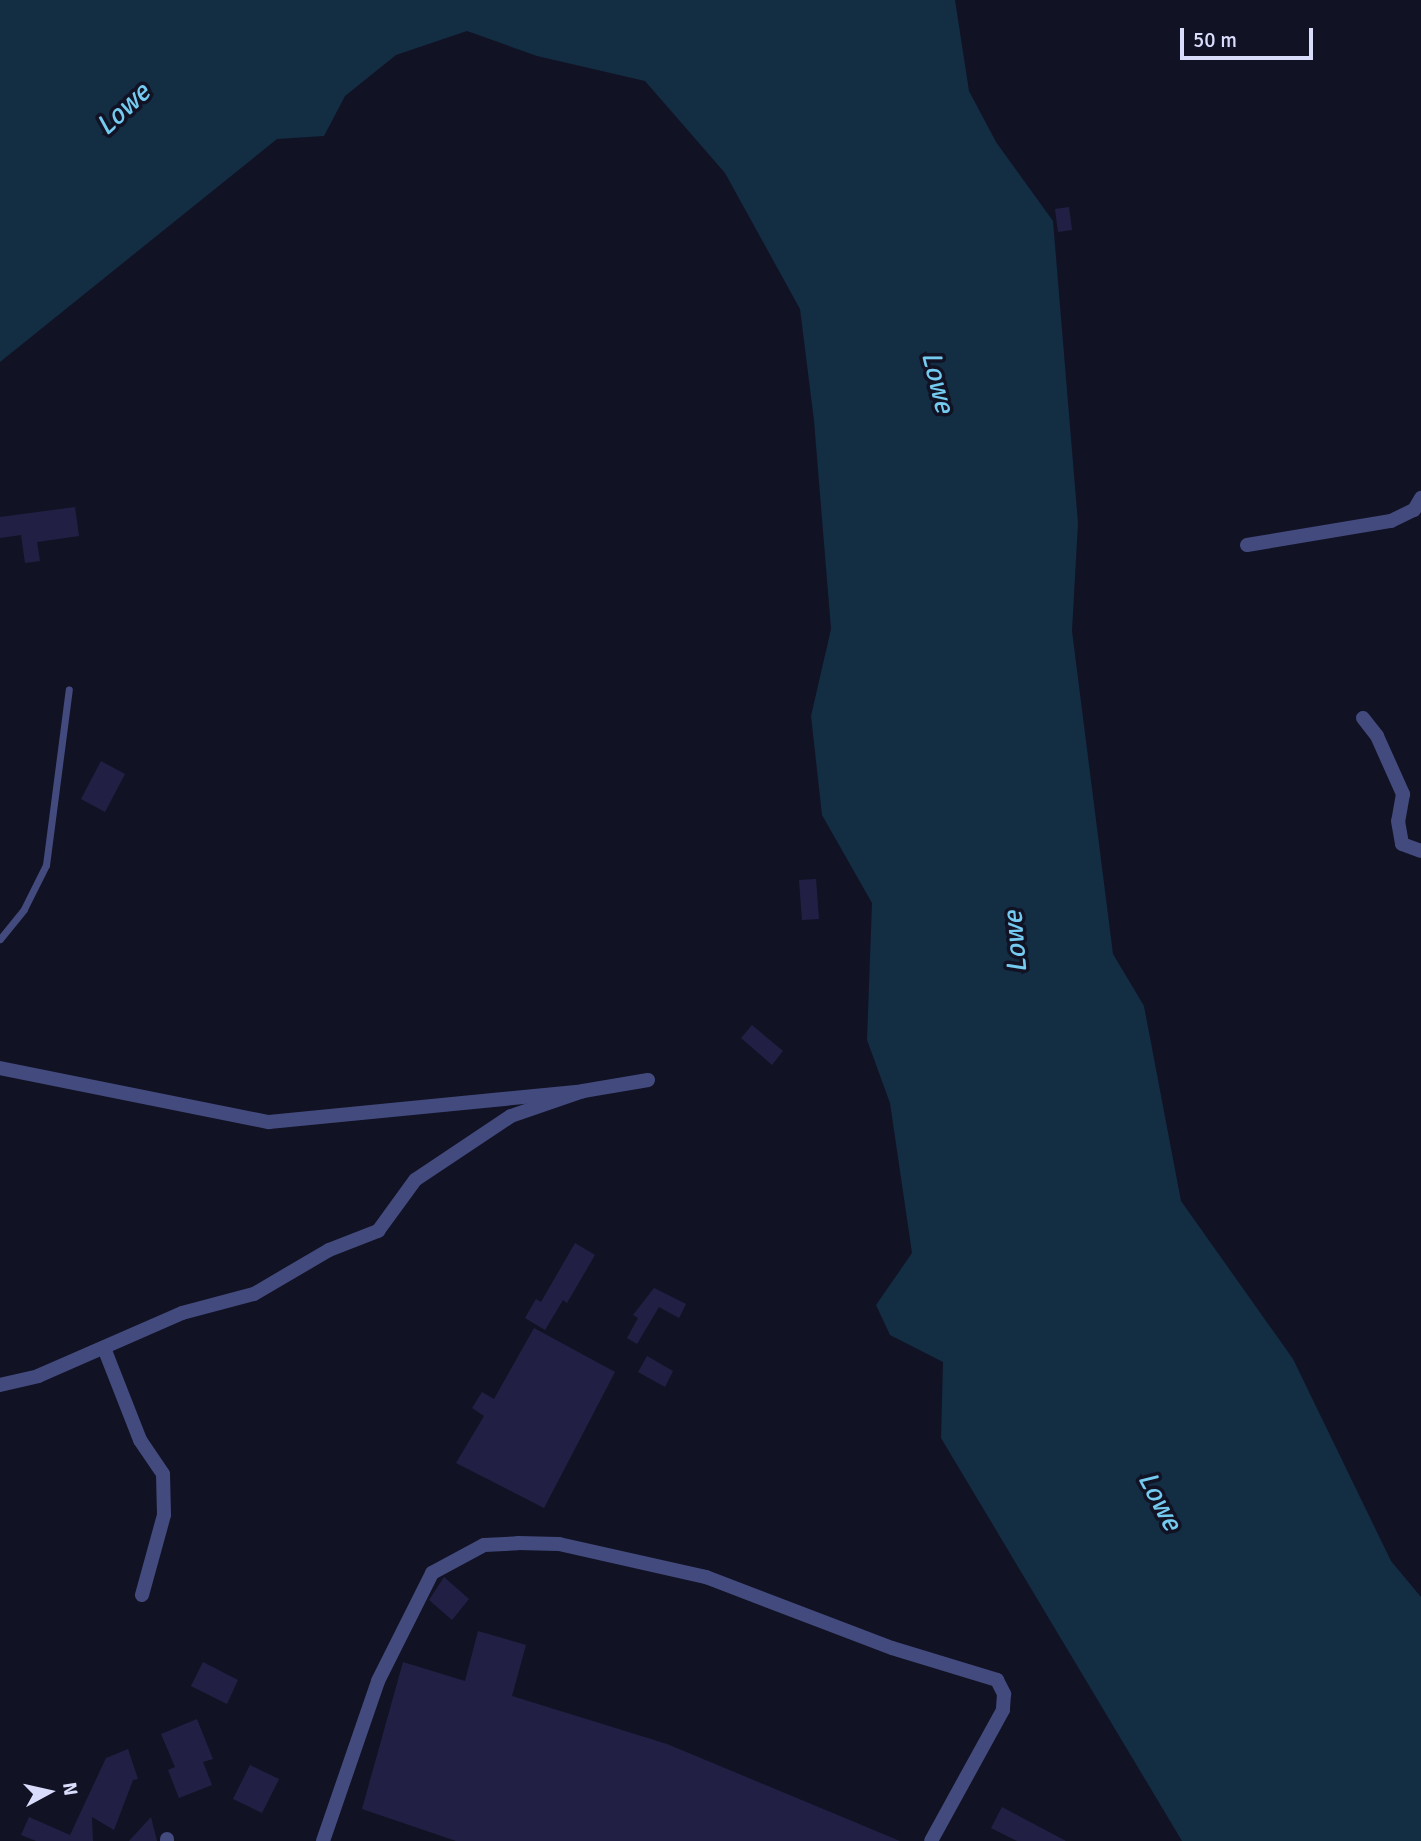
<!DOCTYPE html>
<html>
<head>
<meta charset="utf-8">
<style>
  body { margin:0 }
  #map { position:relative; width:1421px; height:1841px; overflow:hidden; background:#121225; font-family:Signika,sans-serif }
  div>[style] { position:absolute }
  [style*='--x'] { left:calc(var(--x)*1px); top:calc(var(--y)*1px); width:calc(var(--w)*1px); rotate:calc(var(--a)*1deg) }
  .water>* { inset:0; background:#132d43 }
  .building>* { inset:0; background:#212044 }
  .service>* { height:7px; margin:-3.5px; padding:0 3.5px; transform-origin:3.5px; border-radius:3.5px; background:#434b7e }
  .minor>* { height:14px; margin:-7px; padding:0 7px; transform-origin:7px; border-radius:7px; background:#434b7e }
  span { translate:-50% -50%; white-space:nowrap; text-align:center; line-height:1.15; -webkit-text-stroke:7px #121225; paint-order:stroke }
  .water-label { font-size:28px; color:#74cbef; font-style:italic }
  .north { position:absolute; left:14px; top:1757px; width:70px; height:70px; -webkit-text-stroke:5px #121225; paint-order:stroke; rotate:82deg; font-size:19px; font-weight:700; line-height:28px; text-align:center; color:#dadcfb }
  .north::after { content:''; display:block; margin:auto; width:24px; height:32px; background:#dadcfb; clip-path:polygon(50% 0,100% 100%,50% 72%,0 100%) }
  .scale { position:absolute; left:1180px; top:28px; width:133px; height:32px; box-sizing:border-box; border:4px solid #dadcfb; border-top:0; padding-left:9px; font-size:21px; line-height:24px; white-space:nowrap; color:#dadcfb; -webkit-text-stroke:5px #121225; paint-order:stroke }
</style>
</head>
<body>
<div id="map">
  <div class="water">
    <div style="clip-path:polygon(0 0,955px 0,969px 91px,996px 142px,1053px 221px,1078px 523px,1072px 631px,1113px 954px,1144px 1006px,1181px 1201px,1293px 1359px,1391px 1561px,1421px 1597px,1421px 1841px,1182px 1841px,941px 1438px,943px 1362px,890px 1335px,876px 1305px,912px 1253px,890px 1103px,867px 1040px,872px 903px,822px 815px,811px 716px,831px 629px,814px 421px,800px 309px,725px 173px,645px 81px,537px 56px,467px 31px,396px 55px,345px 96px,324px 136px,277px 139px,0 362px)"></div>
  </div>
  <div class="building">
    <div style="clip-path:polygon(1069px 207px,1072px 230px,1058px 232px,1055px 209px)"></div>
    <div style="clip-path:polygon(75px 507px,79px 536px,37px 542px,40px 561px,25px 563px,21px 535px,0 538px,0 517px)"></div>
    <div style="clip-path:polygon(101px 761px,125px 774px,105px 812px,81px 799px)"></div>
    <div style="clip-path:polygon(816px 879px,819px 919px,802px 920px,799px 880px)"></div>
    <div style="clip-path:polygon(752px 1025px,783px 1051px,772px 1065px,741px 1038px)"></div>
    <div style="clip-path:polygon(575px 1243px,595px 1255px,567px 1303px,563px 1300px,545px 1330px,525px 1318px,536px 1299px,541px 1302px)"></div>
    <div style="clip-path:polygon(654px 1288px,686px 1304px,679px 1318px,659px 1307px,637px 1344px,627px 1338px,638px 1318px,633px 1315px)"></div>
    <div style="clip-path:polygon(534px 1328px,615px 1372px,544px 1508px,456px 1463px,484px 1416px,472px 1408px,482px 1392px,494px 1399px)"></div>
    <div style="clip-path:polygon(647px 1356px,673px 1371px,665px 1387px,638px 1372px)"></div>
    <div style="clip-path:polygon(444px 1577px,469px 1599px,452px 1620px,429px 1600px)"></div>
    <div style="clip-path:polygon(478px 1631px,526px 1645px,512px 1696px,667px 1744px,900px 1841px,456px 1841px,362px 1809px,403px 1662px,465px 1681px)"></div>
    <div style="clip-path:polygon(203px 1662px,238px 1680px,227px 1704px,191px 1686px)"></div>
    <div style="clip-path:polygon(197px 1719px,213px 1759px,203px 1762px,212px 1785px,179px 1798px,168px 1770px,175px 1767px,161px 1734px)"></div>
    <div style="clip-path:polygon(128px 1749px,138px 1779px,133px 1780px,114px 1830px,92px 1817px,93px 1841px,36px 1841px,21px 1835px,29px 1817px,70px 1835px,106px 1758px)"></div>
    <div style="clip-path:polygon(250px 1765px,279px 1779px,262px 1813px,233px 1799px)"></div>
    <div style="clip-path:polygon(1002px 1807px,1066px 1841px,1017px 1841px,991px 1828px)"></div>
    <div style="clip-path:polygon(151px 1817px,157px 1841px,129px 1841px)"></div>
  </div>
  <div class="service">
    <div style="--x:0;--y:939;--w:38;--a:-51"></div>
    <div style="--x:24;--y:909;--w:49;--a:-63.4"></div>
    <div style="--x:46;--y:865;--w:177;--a:-82.6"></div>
  </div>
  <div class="minor">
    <div style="--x:1247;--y:545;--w:146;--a:-9.5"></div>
    <div style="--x:1391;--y:521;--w:25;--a:-26"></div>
    <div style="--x:1414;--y:510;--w:14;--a:-60"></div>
    <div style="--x:1363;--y:718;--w:23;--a:52"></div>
    <div style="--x:1377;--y:736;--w:64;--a:65.9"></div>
    <div style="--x:1403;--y:794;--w:27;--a:100"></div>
    <div style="--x:1398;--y:821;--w:23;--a:80"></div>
    <div style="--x:1402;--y:844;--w:20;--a:20"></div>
    <div style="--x:0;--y:1068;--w:274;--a:11.4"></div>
    <div style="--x:269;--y:1122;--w:316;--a:-5.6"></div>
    <div style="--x:583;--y:1091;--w:66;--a:-9.6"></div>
    <div style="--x:104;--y:1348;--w:99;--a:68.6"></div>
    <div style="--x:140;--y:1440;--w:41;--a:55.9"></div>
    <div style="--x:163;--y:1474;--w:41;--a:88.6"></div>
    <div style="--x:164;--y:1515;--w:83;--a:105.4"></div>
    <div style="--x:0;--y:1385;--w:39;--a:-13"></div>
    <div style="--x:38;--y:1376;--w:157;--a:-23.6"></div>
    <div style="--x:182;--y:1313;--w:74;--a:-14.8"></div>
    <div style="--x:254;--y:1294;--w:87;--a:-30.4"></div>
    <div style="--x:329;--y:1250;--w:53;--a:-21.2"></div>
    <div style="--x:378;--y:1231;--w:63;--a:-54"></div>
    <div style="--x:415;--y:1180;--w:115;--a:-33.7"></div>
    <div style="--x:511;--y:1116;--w:76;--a:-19.1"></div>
    <div style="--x:167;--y:1839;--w:2;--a:90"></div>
    <div style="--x:323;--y:1841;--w:169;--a:-71"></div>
    <div style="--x:378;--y:1681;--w:121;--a:-63.4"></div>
    <div style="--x:432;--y:1573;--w:59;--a:-28.3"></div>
    <div style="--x:484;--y:1545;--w:34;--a:-3"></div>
    <div style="--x:518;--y:1543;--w:41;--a:1.4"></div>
    <div style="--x:559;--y:1544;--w:151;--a:12.7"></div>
    <div style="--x:706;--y:1577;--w:199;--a:20.9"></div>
    <div style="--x:892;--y:1648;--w:110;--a:16.9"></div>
    <div style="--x:997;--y:1680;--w:16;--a:63"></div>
    <div style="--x:1004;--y:1694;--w:16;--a:94"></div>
    <div style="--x:1003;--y:1710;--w:149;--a:118.8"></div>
  </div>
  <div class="water-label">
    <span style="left:123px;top:109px;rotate:-43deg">Lowe</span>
    <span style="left:938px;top:382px;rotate:76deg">Lowe</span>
    <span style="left:1015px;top:942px;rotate:-95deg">Lowe</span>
    <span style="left:1160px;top:1501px;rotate:62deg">Lowe</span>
  </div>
  <div class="north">N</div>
  <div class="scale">50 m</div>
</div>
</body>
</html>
